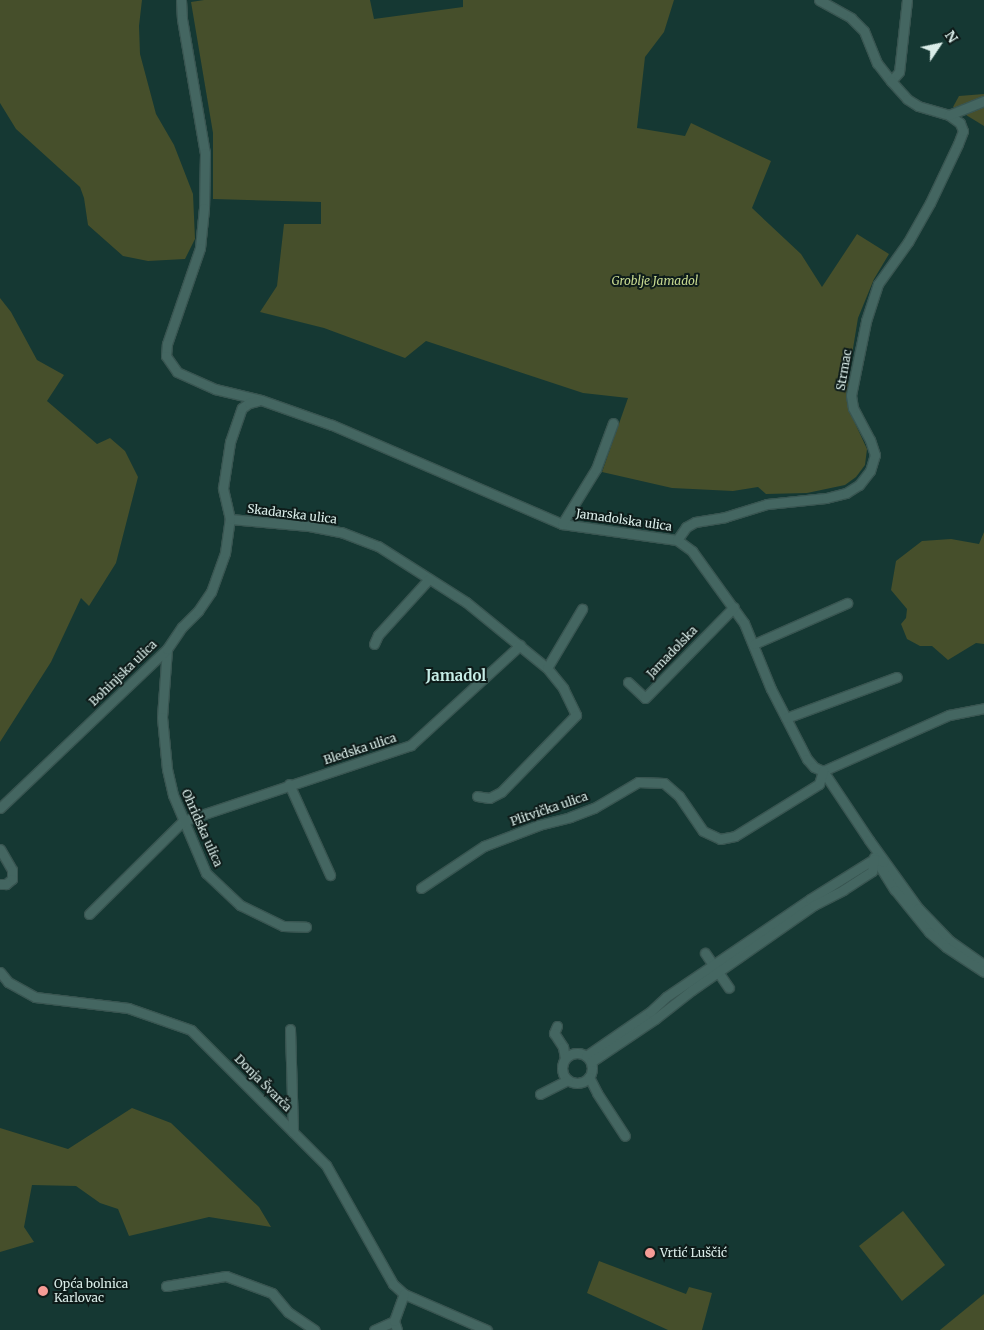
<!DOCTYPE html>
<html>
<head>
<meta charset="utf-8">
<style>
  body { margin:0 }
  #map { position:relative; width:984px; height:1330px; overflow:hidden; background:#153833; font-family:Merriweather,serif }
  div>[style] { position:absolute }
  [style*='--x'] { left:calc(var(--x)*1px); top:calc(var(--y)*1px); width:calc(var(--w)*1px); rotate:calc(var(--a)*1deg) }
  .green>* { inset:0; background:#464f2b }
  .roads { filter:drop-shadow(1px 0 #395551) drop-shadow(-1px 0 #395551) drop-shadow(0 1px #395551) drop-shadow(0 -1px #395551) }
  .street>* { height:9px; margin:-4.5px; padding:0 4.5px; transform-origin:4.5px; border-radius:4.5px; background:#446661 }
  .street>.ring { margin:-4.5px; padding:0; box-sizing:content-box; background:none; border:9px solid #446661; border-radius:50% }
  .dots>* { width:14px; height:14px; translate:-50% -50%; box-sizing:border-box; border:2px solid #0e1c1a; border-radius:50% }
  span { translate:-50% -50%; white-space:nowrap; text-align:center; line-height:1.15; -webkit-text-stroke:4px #0e1c1a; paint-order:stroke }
  .park-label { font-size:12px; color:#c7d990; font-style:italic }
  .street-label { font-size:12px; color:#daede9 }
  .poi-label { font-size:12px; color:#daede9 }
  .left { translate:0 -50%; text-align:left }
  .quarter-label { font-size:15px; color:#c6ece6; font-weight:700 }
  .north { position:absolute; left:914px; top:20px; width:50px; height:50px; -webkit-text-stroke:4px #0e1c1a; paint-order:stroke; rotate:56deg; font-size:14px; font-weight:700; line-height:20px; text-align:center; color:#daede9 }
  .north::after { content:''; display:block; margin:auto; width:18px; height:22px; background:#daede9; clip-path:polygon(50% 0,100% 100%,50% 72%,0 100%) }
</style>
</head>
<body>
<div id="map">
  <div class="green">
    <div style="clip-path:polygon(0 0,142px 0,139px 26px,140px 54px,156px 114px,174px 145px,193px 194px,195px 239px,185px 259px,148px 261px,123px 256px,88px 225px,84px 198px,80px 187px,16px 129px,0 103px)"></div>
    <div style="clip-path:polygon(204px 0,370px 0,374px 19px,463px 7px,463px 0,674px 0,664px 32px,645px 57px,637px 128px,685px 136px,691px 123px,771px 161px,752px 208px,801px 254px,822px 287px,857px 234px,889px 254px,874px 279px,858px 318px,848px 379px,848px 408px,867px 449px,865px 465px,856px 477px,845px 485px,807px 493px,766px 494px,758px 487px,733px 491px,672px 488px,602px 472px,628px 398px,583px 393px,426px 341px,405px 358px,324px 328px,260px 312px,277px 286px,284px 224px,321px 224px,321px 202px,213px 199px,213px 133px,191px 2px)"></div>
    <div style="clip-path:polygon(984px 94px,984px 126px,953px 107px,959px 96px)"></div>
    <div style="clip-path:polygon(0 298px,11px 312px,37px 360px,64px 375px,47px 401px,97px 444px,110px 438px,125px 451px,138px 477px,116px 563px,89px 606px,81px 598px,51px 662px,0 742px)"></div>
    <div style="clip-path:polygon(984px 532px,984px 644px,976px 643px,948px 660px,932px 646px,920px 646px,907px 639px,901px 624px,906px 618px,907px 609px,891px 590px,896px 561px,922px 541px,951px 539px,979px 544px)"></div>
    <div style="clip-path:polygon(132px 1108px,171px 1123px,259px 1207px,271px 1227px,209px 1217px,129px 1236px,118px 1209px,100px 1203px,76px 1186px,32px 1185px,24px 1227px,34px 1242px,0 1252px,0 1128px,68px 1149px)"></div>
    <div style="clip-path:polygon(903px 1211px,945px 1265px,902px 1301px,859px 1246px)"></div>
    <div style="clip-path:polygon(599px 1261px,686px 1294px,689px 1287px,712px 1293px,702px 1330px,668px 1330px,587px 1293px)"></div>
    <div style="clip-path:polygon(984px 1294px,984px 1330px,940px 1330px)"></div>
  </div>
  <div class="roads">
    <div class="street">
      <div style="--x:181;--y:0;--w:19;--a:87"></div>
      <div style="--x:182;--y:19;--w:136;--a:80.3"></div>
      <div style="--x:205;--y:153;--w:55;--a:91"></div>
      <div style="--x:204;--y:208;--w:40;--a:95.7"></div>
      <div style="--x:200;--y:248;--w:102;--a:109"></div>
      <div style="--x:167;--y:344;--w:12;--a:95"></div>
      <div style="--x:166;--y:356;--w:19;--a:55"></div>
      <div style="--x:177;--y:372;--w:42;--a:24.1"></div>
      <div style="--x:215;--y:389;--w:47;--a:13.4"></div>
      <div style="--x:261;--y:400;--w:75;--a:19.4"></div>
      <div style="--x:332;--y:425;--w:250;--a:23.3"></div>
      <div style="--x:562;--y:524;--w:116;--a:7.9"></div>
      <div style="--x:677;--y:540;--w:19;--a:36"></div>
      <div style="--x:692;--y:551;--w:89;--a:54.2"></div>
      <div style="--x:744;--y:623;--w:71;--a:67.8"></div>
      <div style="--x:771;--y:689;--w:79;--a:62.8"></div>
      <div style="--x:807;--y:759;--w:11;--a:49"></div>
      <div style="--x:814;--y:767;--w:10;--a:24"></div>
      <div style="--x:823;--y:771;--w:138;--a:-24"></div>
      <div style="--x:949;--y:715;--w:36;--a:-11"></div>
      <div style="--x:819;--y:0;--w:37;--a:29"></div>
      <div style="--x:851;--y:18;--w:18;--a:45"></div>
      <div style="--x:864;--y:31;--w:35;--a:68"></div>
      <div style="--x:877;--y:63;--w:23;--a:52"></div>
      <div style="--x:907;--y:0;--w:72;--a:96.3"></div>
      <div style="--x:899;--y:72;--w:12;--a:132"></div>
      <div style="--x:891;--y:81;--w:24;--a:48"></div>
      <div style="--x:907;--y:99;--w:13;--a:32"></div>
      <div style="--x:918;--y:106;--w:32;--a:16"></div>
      <div style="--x:230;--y:519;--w:79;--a:5.1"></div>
      <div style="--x:309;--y:526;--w:33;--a:11"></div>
      <div style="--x:341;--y:532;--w:40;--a:21"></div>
      <div style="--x:378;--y:546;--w:104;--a:32.5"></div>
      <div style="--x:466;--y:602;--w:104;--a:39.2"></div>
      <div style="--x:547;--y:668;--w:26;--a:51"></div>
      <div style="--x:563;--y:688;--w:30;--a:64"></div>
      <div style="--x:576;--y:715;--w:107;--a:134.2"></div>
      <div style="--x:501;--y:792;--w:13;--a:153"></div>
      <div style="--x:489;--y:798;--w:12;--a:-171"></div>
      <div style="--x:562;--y:524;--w:65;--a:-58.3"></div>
      <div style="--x:596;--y:469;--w:49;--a:-69.7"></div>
      <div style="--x:677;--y:540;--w:16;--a:-55"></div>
      <div style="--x:686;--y:527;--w:10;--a:-29"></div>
      <div style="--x:695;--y:522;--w:30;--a:-9"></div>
      <div style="--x:725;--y:517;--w:44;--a:-17.2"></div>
      <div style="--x:767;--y:504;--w:59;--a:-5.8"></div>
      <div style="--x:826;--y:498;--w:21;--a:-14"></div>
      <div style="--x:846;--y:493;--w:15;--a:-32"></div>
      <div style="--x:859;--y:485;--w:18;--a:-52"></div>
      <div style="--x:870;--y:471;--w:17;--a:-73"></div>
      <div style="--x:875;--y:455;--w:16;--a:-108"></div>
      <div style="--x:870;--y:440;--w:36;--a:-118"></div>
      <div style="--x:853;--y:408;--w:13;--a:-99"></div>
      <div style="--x:851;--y:395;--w:76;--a:-78.5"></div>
      <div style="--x:866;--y:321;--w:39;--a:-72"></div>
      <div style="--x:878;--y:284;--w:52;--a:-54.5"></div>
      <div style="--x:908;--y:242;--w:45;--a:-60.6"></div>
      <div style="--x:930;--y:203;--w:65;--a:-64.6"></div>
      <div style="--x:958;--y:144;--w:14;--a:-69"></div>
      <div style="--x:963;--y:131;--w:9;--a:-111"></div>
      <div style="--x:960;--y:123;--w:14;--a:-144"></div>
      <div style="--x:949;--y:115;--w:38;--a:-22"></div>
      <div style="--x:374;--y:644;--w:10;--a:-66"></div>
      <div style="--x:378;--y:635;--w:76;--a:-47.7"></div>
      <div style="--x:754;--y:644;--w:102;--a:-23.8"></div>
      <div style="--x:167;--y:649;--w:68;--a:94.2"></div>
      <div style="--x:162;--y:717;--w:52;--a:84.5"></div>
      <div style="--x:167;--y:769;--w:27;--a:77"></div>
      <div style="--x:173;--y:795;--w:85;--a:67.1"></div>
      <div style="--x:206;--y:873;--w:47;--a:43.3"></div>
      <div style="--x:240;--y:905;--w:48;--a:26"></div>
      <div style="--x:283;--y:926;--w:23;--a:2"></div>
      <div style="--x:547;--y:668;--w:69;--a:-59.3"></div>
      <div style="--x:628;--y:682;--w:23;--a:43"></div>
      <div style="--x:645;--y:698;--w:127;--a:-45.6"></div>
      <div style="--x:786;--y:718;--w:118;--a:-20.3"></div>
      <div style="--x:823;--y:771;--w:83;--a:56.3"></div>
      <div style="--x:869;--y:840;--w:84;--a:54.2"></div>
      <div style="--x:918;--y:908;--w:46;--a:45.9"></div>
      <div style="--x:950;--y:941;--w:42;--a:35.2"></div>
      <div style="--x:289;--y:784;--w:100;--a:65.7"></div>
      <div style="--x:0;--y:808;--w:231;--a:-43.6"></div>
      <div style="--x:167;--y:649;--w:27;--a:-56"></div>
      <div style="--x:182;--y:627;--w:23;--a:-45"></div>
      <div style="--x:198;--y:611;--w:23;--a:-56"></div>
      <div style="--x:211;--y:592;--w:41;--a:-70.3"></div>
      <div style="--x:225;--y:553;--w:34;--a:-82"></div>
      <div style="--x:230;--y:519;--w:32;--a:-103"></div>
      <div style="--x:223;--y:488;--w:47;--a:-81.3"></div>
      <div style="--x:230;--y:442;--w:36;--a:-71"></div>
      <div style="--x:242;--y:408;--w:9;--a:-36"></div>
      <div style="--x:249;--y:403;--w:9;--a:-13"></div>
      <div style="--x:0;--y:849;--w:24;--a:60"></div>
      <div style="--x:12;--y:870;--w:9;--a:90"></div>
      <div style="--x:12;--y:879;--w:8;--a:140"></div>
      <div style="--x:6;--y:884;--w:6;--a:180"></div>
      <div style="--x:874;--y:857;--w:39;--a:58"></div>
      <div style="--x:895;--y:890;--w:54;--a:51"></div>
      <div style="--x:929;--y:932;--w:23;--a:41"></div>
      <div style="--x:946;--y:947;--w:45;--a:33.3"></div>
      <div style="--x:421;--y:888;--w:76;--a:-33.7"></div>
      <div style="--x:484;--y:846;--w:59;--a:-20.9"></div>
      <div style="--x:539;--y:825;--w:32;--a:-14"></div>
      <div style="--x:570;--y:817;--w:26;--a:-21"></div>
      <div style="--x:594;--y:808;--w:51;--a:-30.6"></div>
      <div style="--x:638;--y:782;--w:26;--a:2"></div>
      <div style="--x:664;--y:783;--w:20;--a:41"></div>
      <div style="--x:679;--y:796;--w:42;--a:55.6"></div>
      <div style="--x:703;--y:831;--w:19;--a:25"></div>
      <div style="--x:720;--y:839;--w:15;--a:-11"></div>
      <div style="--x:735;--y:836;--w:99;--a:-31.8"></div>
      <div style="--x:819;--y:784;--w:14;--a:-73"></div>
      <div style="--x:89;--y:914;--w:132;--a:-44.7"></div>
      <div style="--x:183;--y:821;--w:240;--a:-18.4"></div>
      <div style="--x:411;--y:745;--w:148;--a:-42.5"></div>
      <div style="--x:705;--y:953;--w:42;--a:55.6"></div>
      <div style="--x:0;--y:972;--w:13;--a:51"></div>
      <div style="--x:8;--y:982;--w:31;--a:29"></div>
      <div style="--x:35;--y:997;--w:94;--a:6.7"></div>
      <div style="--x:128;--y:1008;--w:67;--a:19.2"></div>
      <div style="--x:191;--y:1030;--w:191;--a:45"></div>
      <div style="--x:326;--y:1165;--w:137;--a:60.6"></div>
      <div style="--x:393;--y:1284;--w:15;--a:42"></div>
      <div style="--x:404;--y:1294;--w:90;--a:23.4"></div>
      <div style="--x:557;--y:1026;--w:8;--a:113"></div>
      <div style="--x:554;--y:1033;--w:17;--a:57"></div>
      <div style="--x:563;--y:1047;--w:11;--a:80"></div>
      <div style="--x:290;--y:1029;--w:103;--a:88.3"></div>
      <div class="ring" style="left:562px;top:1053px;width:21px;height:21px"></div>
      <div style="--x:586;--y:1056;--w:78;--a:-34.5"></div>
      <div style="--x:650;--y:1012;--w:22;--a:-43"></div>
      <div style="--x:666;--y:997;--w:174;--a:-34.2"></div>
      <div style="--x:810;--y:899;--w:75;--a:-32"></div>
      <div style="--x:874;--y:859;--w:10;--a:17"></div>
      <div style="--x:591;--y:1062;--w:77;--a:-33.9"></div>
      <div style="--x:655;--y:1019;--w:47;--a:-38.1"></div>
      <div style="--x:692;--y:990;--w:149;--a:-34.9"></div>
      <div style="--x:814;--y:905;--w:33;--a:-27"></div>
      <div style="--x:843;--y:890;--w:35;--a:-33"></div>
      <div style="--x:872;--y:871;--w:12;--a:-81"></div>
      <div style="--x:589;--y:1077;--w:18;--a:63"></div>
      <div style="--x:597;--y:1093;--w:51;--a:56.9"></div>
      <div style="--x:540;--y:1094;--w:31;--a:-27"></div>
      <div style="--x:166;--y:1286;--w:61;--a:-9.5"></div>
      <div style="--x:226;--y:1276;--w:49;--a:20.3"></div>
      <div style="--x:272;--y:1293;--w:25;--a:50"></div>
      <div style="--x:288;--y:1312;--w:32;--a:34"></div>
      <div style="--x:374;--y:1330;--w:22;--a:-24"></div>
      <div style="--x:397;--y:1330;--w:9;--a:-108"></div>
      <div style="--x:394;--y:1321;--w:29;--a:-70"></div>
    </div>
  </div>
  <div class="dots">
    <div style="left:650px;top:1253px;background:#f59c96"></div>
    <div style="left:43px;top:1291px;background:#f59c96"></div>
  </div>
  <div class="park-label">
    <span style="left:655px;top:281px">Groblje Jamadol</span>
  </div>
  <div class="street-label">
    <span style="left:844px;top:370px;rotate:-80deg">Strmac</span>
    <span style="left:292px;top:514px;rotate:7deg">Skadarska ulica</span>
    <span style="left:624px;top:520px;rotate:8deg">Jamadolska ulica</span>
    <span style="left:672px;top:652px;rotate:-46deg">Jamadolska</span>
    <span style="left:123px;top:673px;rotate:-44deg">Bohinjska ulica</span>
    <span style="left:360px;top:749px;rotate:-18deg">Bledska ulica</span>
    <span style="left:549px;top:809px;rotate:-19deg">Plitvička ulica</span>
    <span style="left:202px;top:828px;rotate:66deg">Ohridska ulica</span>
    <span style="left:263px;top:1083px;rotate:45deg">Donja Švarča</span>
  </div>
  <div class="poi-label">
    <span class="left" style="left:660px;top:1253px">Vrtić Luščić</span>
    <span class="left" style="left:54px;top:1291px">Opća bolnica<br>Karlovac</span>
  </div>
  <div class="quarter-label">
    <span style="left:456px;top:676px">Jamadol</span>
  </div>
  <div class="north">N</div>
</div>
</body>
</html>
